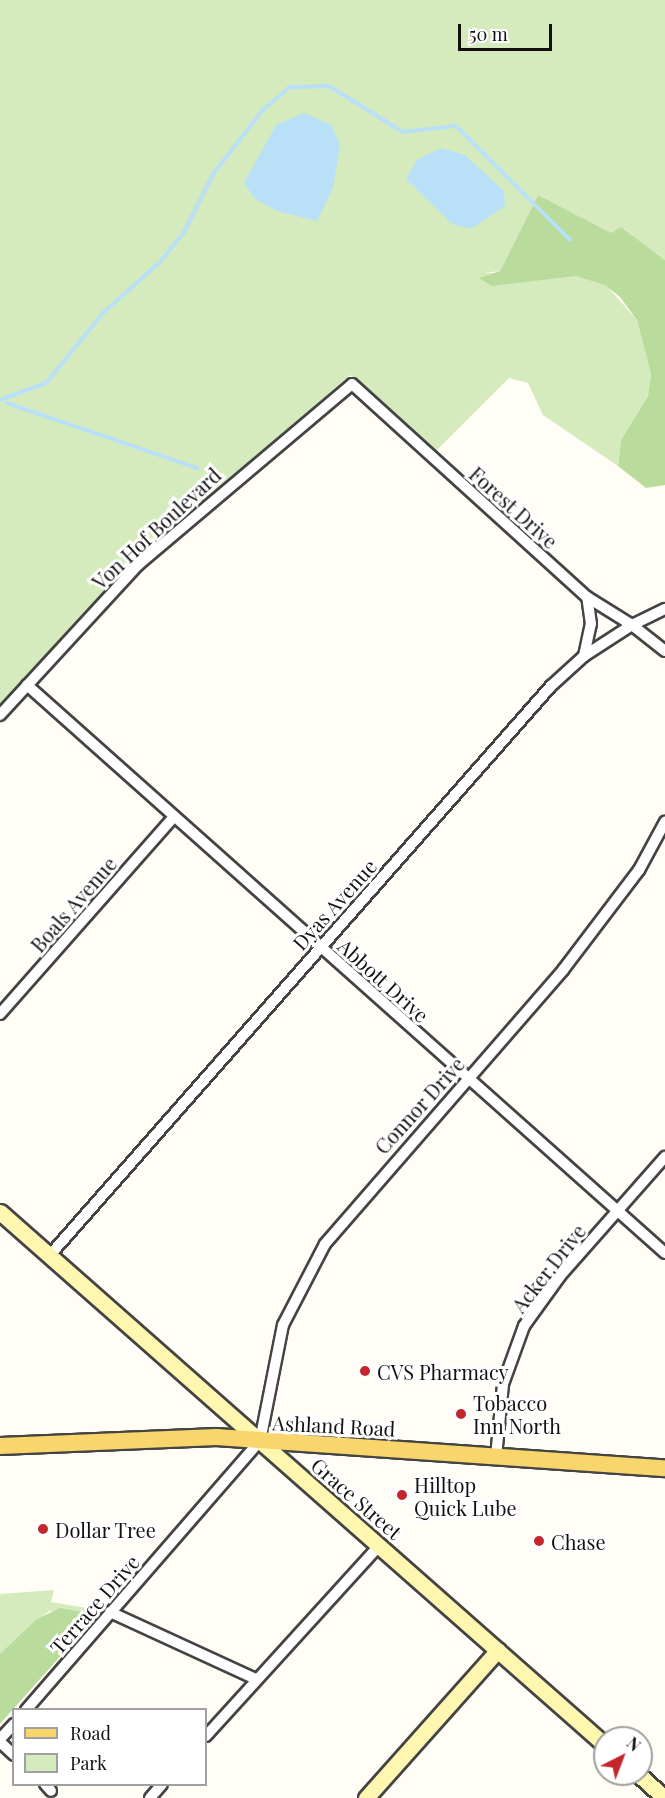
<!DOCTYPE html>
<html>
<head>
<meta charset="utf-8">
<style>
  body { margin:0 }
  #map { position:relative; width:665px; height:1798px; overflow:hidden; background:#fffdf5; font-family:"Playfair Display",serif }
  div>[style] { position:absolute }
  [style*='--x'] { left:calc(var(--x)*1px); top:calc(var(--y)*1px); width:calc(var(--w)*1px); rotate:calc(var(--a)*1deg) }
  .green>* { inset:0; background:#d5ebbd }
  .forest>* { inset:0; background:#b9dc9c }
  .water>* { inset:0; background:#b9e0f7 }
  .stream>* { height:4px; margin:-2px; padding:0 2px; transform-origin:2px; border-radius:2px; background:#b9e0f7 }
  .roads { filter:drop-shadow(2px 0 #444) drop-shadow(-2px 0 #444) drop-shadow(0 2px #444) drop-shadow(0 -2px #444) }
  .street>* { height:10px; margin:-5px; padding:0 5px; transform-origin:5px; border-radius:5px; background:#fff }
  .secondary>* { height:15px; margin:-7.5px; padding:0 7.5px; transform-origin:7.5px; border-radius:7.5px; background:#fff6b0 }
  .primary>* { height:16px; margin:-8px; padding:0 8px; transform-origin:8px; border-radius:8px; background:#f9d66b }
  .dots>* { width:16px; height:16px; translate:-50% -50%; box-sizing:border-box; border:3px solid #fff; border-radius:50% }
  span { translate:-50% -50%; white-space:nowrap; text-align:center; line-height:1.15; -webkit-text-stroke:6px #fff; paint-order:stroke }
  .street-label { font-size:20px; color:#111 }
  .poi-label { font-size:20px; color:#111 }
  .left { translate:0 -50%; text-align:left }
  .legend { position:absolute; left:12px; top:1708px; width:195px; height:78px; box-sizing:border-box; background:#fff; border:2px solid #a0a0a0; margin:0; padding:8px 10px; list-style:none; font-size:18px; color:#111 }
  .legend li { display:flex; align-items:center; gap:12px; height:30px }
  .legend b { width:30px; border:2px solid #a0a0a0 }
  .north { position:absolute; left:593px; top:1726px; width:60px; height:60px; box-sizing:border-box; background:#fff; border:2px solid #a0a0a0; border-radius:50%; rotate:42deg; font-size:16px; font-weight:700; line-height:24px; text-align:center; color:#111 }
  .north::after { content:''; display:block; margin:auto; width:21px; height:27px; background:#c4262e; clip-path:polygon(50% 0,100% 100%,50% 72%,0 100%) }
  .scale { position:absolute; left:458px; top:24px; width:94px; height:27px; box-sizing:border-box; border:3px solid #111; border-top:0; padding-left:8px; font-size:18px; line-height:21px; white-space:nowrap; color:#111; -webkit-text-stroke:4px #fff; paint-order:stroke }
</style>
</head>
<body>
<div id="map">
  <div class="green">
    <div style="clip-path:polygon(0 0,665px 0,665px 260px,621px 227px,612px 234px,538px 195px,500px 271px,484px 273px,576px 276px,605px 284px,637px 320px,651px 374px,648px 396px,621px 440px,618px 466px,543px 415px,528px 383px,509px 378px,435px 452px,350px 375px,124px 569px,0 705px)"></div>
    <div style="clip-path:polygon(54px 1590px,51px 1602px,105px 1611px,0 1730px,97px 1615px,49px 1611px,0 1654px,0 1594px)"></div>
  </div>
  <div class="forest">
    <div style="clip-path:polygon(538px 195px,611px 233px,621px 227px,665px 260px,665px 485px,646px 488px,618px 466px,621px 440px,648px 396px,651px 374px,637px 320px,620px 297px,605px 285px,576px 276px,492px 286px,479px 278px,500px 271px)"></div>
    <div style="clip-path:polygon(60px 1608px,97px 1615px,0 1724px,0 1654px,37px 1619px)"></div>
  </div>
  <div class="water">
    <div style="clip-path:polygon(304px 113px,331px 125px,340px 144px,333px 188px,317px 221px,277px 211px,255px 199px,244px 183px,276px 125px)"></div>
    <div style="clip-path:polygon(441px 148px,465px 155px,504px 191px,505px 206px,471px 229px,452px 224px,406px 179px,417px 160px)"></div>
  </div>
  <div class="stream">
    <div style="--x:0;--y:400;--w:49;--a:-20.3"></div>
    <div style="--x:46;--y:383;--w:90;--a:-50.8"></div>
    <div style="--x:103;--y:313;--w:76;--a:-41.8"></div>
    <div style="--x:160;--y:262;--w:36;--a:-51"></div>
    <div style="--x:183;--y:234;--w:67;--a:-63.4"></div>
    <div style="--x:213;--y:174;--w:80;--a:-52.1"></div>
    <div style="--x:262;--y:111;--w:37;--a:-41"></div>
    <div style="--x:290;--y:87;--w:39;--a:-1"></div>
    <div style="--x:329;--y:86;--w:87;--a:31.9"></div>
    <div style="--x:403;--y:132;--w:53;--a:-6.5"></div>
    <div style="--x:456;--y:126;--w:161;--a:45"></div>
    <div style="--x:7;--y:403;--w:201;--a:18.9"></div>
  </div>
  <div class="roads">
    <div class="street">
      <div style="--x:584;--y:656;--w:33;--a:-78"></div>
      <div style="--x:591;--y:624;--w:27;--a:-98"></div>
      <div style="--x:27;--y:685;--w:854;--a:41.68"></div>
      <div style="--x:0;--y:715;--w:204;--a:-47.4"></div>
      <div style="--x:138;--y:565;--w:280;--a:-40.2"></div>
      <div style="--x:352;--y:384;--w:317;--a:42.2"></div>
      <div style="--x:587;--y:597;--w:53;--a:31.9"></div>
      <div style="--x:632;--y:625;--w:37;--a:-26"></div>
      <div style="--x:0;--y:1014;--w:261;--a:-48.6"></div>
      <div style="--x:50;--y:1255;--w:758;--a:-48.64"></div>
      <div style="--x:551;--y:686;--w:45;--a:-42.3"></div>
      <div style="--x:584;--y:656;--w:57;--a:-32.9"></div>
      <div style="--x:632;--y:625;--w:42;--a:38.2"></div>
      <div style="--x:496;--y:1457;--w:73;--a:-84.5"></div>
      <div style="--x:503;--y:1384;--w:62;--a:-70.1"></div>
      <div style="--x:524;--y:1326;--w:62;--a:-54.2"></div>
      <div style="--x:560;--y:1276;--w:159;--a:-48.6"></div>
      <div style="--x:110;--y:1612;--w:161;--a:24.7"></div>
      <div style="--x:26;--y:1710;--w:357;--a:-49"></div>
      <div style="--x:260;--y:1441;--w:118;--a:-78.8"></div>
      <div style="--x:283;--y:1325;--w:91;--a:-62.6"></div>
      <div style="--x:325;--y:1244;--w:363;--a:-49"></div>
      <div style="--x:563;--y:970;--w:126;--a:-52.8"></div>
      <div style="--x:639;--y:870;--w:55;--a:-61.6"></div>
      <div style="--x:206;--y:1736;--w:258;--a:-47.7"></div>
      <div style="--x:0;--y:1739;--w:21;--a:-47"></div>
      <div style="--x:0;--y:1742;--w:19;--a:43"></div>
      <div style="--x:45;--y:1784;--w:9;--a:49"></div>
      <div style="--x:150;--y:1798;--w:18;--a:-49"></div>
    </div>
    <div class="secondary">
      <div style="--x:0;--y:1212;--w:806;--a:41.38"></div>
      <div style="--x:638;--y:1774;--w:36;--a:42"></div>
      <div style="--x:366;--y:1798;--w:198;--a:-48.3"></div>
    </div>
    <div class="primary">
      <div style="--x:0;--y:1446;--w:217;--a:-2.4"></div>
      <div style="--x:217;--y:1437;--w:449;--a:4"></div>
    </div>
  </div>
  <div class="dots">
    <div style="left:365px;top:1371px;background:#c4262e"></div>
    <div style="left:461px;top:1414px;background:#c4262e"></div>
    <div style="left:402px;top:1495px;background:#c4262e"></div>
    <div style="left:43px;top:1529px;background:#c4262e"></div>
    <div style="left:539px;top:1541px;background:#c4262e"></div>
  </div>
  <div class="street-label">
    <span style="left:514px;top:507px;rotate:42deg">Forest Drive</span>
    <span style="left:156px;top:528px;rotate:-43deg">Von Hof Boulevard</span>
    <span style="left:73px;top:904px;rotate:-49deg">Boals Avenue</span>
    <span style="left:334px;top:904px;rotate:-48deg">Dyas Avenue</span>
    <span style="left:384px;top:980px;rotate:42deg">Abbott Drive</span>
    <span style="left:419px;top:1105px;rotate:-48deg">Connor Drive</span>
    <span style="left:548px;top:1268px;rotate:-52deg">Acker Drive</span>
    <span style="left:334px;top:1425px;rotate:3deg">Ashland Road</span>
    <span style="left:357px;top:1498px;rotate:41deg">Grace Street</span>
    <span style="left:94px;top:1604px;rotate:-49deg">Terrace Drive</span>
  </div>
  <div class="poi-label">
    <span class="left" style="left:377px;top:1371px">CVS Pharmacy</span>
    <span class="left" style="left:473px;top:1414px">Tobacco<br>Inn North</span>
    <span class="left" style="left:414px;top:1496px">Hilltop<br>Quick Lube</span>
    <span class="left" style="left:55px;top:1529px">Dollar Tree</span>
    <span class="left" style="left:551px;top:1541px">Chase</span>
  </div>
  <ul class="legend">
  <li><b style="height:8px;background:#f9d66b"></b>Road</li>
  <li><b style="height:16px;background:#d5ebbd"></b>Park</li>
  </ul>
  <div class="north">N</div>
  <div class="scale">50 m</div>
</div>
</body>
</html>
